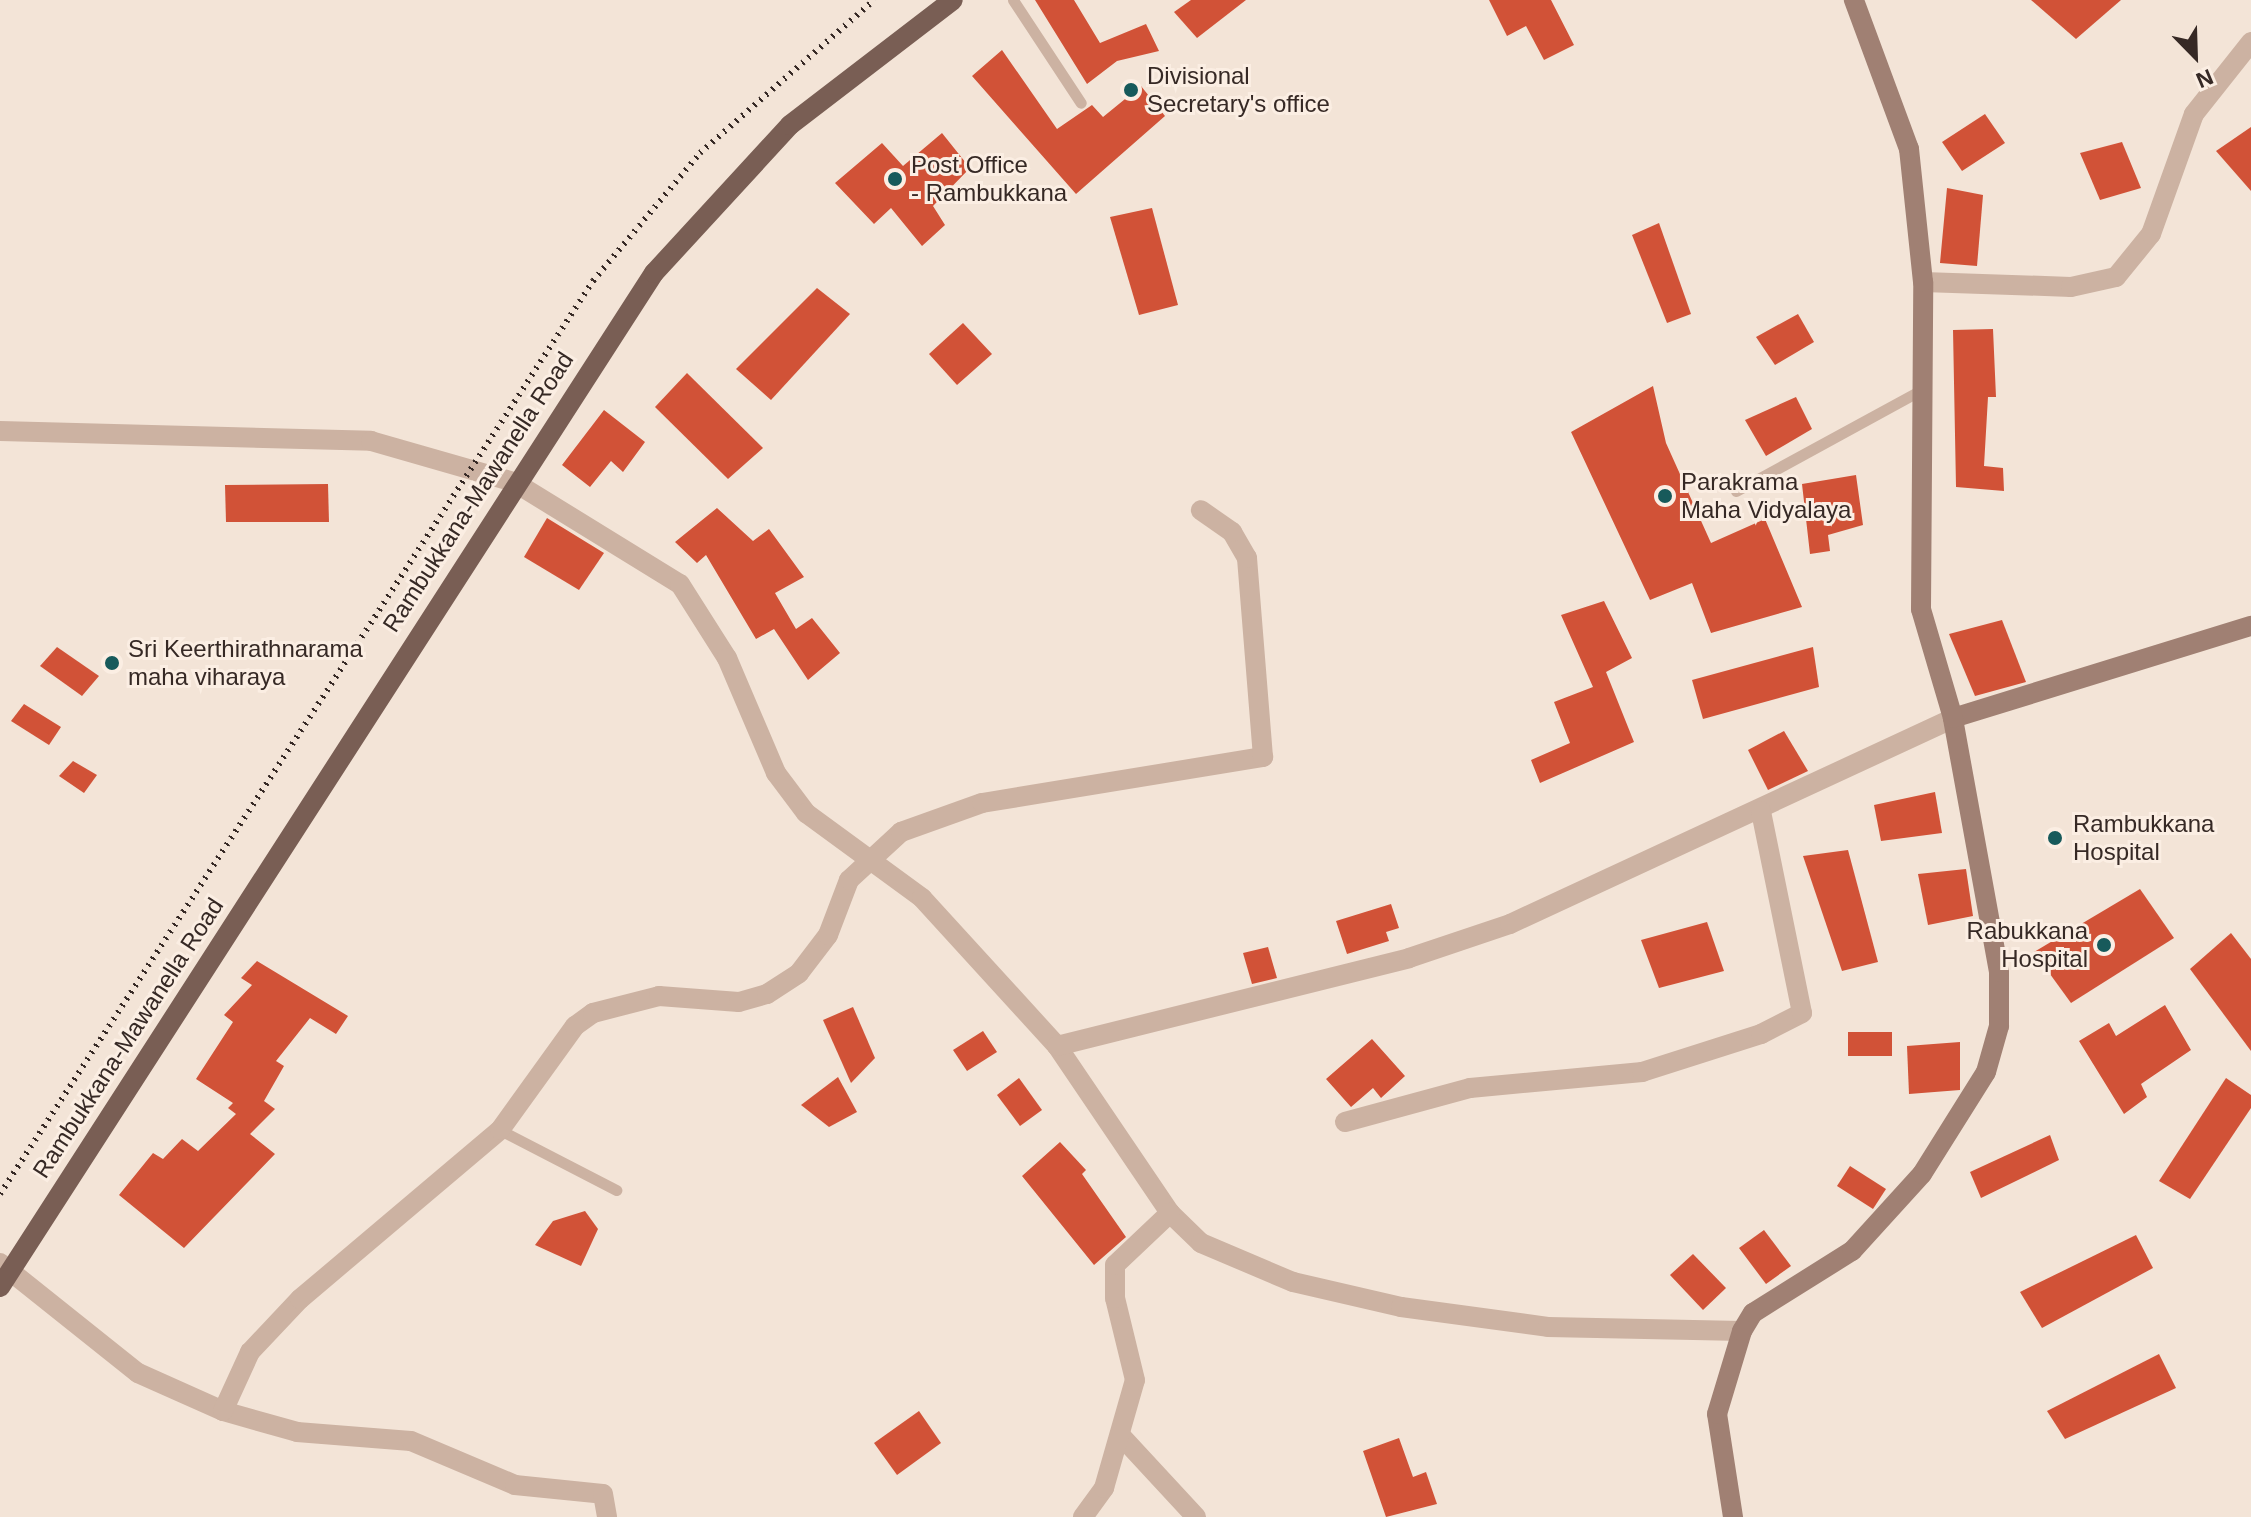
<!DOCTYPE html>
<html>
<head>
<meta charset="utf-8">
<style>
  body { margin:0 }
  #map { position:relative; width:2251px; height:1517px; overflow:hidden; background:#f3e4d7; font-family:Arial,sans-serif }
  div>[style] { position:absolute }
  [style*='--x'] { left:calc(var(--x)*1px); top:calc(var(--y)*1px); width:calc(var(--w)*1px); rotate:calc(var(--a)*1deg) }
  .building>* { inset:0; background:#d15237 }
  .lane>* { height:11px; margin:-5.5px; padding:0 5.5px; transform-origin:5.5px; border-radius:5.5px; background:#ccb2a2 }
  .street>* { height:20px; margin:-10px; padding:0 10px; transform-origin:10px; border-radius:10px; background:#ccb2a2 }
  .secondary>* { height:20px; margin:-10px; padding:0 10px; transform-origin:10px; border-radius:10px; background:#a08073 }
  .primary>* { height:20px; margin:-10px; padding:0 10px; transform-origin:10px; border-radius:10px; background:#795e54 }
  .rail>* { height:6px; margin-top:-3px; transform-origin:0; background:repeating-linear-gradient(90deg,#362925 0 2px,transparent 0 8px) }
  .dots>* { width:22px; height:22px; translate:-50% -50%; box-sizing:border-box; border:4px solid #fbeee3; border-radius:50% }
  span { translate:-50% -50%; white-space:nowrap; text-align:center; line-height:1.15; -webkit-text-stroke:6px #fbeee3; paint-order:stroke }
  .poi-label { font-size:24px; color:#362925 }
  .left { translate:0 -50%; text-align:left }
  .right { translate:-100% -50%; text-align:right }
  .street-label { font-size:24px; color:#362925 }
  .north { position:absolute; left:2155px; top:16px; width:80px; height:80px; -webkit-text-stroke:6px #fbeee3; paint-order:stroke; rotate:157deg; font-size:22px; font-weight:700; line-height:32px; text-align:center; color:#362925 }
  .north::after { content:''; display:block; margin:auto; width:28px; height:36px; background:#362925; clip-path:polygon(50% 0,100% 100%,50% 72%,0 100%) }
</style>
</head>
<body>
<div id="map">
  <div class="building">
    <div style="clip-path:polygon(1035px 0,1074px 0,1100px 43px,1146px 24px,1159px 51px,1117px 61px,1087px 84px)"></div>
    <div style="clip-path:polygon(1191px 0,1246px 0,1197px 38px,1174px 12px)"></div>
    <div style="clip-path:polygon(1489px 0,1551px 0,1574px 45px,1544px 60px,1526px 26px,1507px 36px)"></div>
    <div style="clip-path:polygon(2031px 0,2121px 0,2076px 39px)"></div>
    <div style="clip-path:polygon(1002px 50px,1057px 129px,1092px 105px,1103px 117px,1141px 86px,1165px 116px,1076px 194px,972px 76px)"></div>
    <div style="clip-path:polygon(1985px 114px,2005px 143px,1962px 171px,1942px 142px)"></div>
    <div style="clip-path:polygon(2251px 127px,2251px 191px,2216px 151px)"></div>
    <div style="clip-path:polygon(942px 133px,970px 168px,933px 206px,945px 225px,922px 246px,891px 208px,874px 224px,835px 183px,882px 143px,903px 166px)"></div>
    <div style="clip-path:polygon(2122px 142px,2141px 188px,2100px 200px,2080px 153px)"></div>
    <div style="clip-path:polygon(1947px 188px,1983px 195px,1977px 266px,1940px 263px)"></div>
    <div style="clip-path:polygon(1152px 208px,1178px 305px,1139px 315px,1110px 217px)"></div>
    <div style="clip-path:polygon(1659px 223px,1691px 314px,1667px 323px,1632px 235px)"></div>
    <div style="clip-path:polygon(817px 288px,850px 314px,771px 400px,736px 369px)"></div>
    <div style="clip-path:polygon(1798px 314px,1814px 342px,1775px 365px,1756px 337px)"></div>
    <div style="clip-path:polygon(963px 323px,992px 354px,957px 385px,929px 354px)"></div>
    <div style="clip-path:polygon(1993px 329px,1996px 397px,1988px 397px,1984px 466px,2003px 468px,2004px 491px,1956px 487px,1953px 330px)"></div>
    <div style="clip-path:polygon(687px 373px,763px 448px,728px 479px,655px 407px)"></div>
    <div style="clip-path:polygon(1653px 386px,1666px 443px,1711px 543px,1765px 519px,1802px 607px,1711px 633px,1692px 583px,1650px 600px,1571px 432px)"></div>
    <div style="clip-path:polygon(1796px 397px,1812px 429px,1766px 456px,1745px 420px)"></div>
    <div style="clip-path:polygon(604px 410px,645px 442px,623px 472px,611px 461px,590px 487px,562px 465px)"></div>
    <div style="clip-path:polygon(1856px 475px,1863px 525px,1828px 535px,1830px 551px,1810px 554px,1802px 484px)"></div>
    <div style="clip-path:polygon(328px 484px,329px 522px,226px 522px,225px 485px)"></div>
    <div style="clip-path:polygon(717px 508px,753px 541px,769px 529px,804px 577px,775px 593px,796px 629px,812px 618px,840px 653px,808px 680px,774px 629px,756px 639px,706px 555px,697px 563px,675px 542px)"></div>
    <div style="clip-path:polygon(547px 518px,604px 553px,579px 590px,524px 557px)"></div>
    <div style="clip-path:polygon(1604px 601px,1632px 658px,1606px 672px,1634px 742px,1540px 783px,1531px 760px,1570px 743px,1554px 702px,1593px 687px,1561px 615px)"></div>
    <div style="clip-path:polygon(2002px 620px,2026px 682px,1975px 696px,1949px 634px)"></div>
    <div style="clip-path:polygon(57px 647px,99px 676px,82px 696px,40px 666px)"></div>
    <div style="clip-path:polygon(1813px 647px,1819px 687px,1703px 719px,1692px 680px)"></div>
    <div style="clip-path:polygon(24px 704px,61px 727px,49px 745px,11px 721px)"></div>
    <div style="clip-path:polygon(1784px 731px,1808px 771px,1768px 790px,1748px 750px)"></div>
    <div style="clip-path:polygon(73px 761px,97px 775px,84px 793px,59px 776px)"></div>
    <div style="clip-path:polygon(1935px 792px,1942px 833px,1881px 841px,1874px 805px)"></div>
    <div style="clip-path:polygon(1848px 850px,1878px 962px,1842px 971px,1803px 856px)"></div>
    <div style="clip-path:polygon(1966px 869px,1973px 916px,1928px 925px,1918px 874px)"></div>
    <div style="clip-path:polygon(2140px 889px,2174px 938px,2071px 1003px,2034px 952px)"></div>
    <div style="clip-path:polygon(1391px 904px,1399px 928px,1386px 932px,1389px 941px,1347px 954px,1336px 921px)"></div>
    <div style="clip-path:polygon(1707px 922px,1724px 971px,1659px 988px,1641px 940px)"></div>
    <div style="clip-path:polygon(2231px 933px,2251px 959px,2251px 1051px,2190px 969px)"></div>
    <div style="clip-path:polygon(1268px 947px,1277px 978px,1252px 984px,1243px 953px)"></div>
    <div style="clip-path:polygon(257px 961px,348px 1016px,336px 1034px,310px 1018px,276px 1061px,284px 1066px,264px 1101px,275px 1109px,250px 1134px,275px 1154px,184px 1248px,119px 1195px,153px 1153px,163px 1159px,182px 1139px,198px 1151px,236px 1114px,228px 1108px,233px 1103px,196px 1079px,233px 1022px,224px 1015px,252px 985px,241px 978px)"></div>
    <div style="clip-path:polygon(2165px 1005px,2191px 1050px,2141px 1084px,2147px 1097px,2124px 1114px,2079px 1041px,2109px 1023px,2116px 1036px)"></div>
    <div style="clip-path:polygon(853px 1007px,875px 1058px,851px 1083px,823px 1020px)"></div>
    <div style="clip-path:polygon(983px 1031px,997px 1052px,967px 1071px,953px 1050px)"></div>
    <div style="clip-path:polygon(1848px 1032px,1892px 1032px,1892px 1056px,1848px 1056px)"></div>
    <div style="clip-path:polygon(1372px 1039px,1405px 1076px,1381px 1098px,1373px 1088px,1351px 1107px,1326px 1079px)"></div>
    <div style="clip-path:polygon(1960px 1042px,1960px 1090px,1909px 1094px,1907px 1046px)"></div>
    <div style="clip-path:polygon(838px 1077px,857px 1112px,829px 1127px,801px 1105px)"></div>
    <div style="clip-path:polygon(1019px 1078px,1042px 1110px,1020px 1126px,997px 1095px)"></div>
    <div style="clip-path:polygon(2226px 1078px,2251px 1095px,2251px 1108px,2190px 1199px,2159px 1181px)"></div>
    <div style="clip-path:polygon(2050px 1135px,2059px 1160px,1981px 1198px,1970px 1172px)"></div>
    <div style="clip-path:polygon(1060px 1142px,1086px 1170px,1082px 1174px,1126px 1237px,1094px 1265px,1022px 1176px)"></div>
    <div style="clip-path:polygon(1850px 1166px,1886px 1189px,1873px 1209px,1837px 1186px)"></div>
    <div style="clip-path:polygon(585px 1211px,598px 1229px,581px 1266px,535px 1245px,553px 1221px)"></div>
    <div style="clip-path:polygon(1764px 1230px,1791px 1266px,1766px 1284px,1739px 1248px)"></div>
    <div style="clip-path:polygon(2136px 1235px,2153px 1268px,2042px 1328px,2020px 1292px)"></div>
    <div style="clip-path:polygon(1693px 1254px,1726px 1288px,1703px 1310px,1670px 1275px)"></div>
    <div style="clip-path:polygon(2159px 1354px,2176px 1388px,2065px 1439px,2047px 1411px)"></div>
    <div style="clip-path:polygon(919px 1411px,941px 1443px,897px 1475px,874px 1443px)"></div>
    <div style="clip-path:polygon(1399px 1438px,1413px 1477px,1426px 1472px,1437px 1504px,1386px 1517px,1363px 1451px)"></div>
  </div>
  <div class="lane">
    <div style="--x:1013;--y:0;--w:123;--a:56.6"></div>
    <div style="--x:1736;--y:491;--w:213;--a:-28.6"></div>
    <div style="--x:500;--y:1130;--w:131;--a:27.3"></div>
  </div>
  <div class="street">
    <div style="--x:1923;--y:282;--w:148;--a:1.9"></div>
    <div style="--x:2071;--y:287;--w:46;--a:-12.5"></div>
    <div style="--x:2116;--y:277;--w:55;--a:-50.9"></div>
    <div style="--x:2151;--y:234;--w:127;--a:-70.3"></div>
    <div style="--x:2194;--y:114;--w:92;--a:-51.6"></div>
    <div style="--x:0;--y:431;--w:371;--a:1.5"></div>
    <div style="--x:371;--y:441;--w:149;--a:16"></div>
    <div style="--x:514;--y:482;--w:195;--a:31.6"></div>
    <div style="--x:680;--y:584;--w:88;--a:57.6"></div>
    <div style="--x:727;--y:658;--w:125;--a:66.9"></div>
    <div style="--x:776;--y:773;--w:50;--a:53.1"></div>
    <div style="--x:806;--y:813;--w:144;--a:36.2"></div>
    <div style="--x:922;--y:898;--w:200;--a:47.6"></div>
    <div style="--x:1057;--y:1046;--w:202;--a:55.9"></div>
    <div style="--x:1170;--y:1213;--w:43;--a:44.1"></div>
    <div style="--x:1201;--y:1243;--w:100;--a:23"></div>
    <div style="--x:1293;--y:1282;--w:111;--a:13"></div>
    <div style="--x:1401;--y:1307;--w:148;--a:7.7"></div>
    <div style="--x:1548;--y:1327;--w:194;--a:1.2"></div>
    <div style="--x:1057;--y:1046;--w:363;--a:-14"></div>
    <div style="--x:1409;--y:958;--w:107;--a:-18.6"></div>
    <div style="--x:1510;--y:924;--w:489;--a:-24.9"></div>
    <div style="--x:1345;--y:1122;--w:130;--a:-15.2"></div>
    <div style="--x:1470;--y:1088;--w:173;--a:-5.3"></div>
    <div style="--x:1642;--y:1072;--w:125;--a:-17.7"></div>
    <div style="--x:1761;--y:1034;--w:46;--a:-27.1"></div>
    <div style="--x:1802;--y:1013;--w:206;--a:-101.5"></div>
    <div style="--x:0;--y:1263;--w:176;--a:38.6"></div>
    <div style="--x:138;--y:1373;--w:93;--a:24.1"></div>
    <div style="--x:223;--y:1411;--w:77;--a:15.8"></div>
    <div style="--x:297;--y:1432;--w:114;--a:4.5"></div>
    <div style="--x:411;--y:1441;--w:113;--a:22.9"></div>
    <div style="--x:515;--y:1485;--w:88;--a:5.8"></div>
    <div style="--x:603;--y:1494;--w:23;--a:80"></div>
    <div style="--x:223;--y:1411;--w:65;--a:-65.4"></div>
    <div style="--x:250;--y:1352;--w:73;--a:-46.7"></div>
    <div style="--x:300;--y:1299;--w:262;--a:-40.2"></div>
    <div style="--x:500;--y:1130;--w:128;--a:-54.2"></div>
    <div style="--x:575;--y:1026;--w:22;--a:-36"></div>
    <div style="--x:593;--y:1013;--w:68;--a:-14.4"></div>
    <div style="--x:659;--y:996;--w:80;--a:4.3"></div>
    <div style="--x:739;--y:1002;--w:29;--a:-16"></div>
    <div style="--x:767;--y:994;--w:38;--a:-33"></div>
    <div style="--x:799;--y:973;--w:48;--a:-52.7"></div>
    <div style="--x:828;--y:935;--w:59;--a:-69.1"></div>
    <div style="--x:849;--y:880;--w:71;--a:-42.7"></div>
    <div style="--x:901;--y:832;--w:86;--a:-19.7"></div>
    <div style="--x:982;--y:803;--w:285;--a:-9.3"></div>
    <div style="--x:1263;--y:757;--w:200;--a:-94.6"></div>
    <div style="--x:1247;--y:558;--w:30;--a:-120"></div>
    <div style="--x:1232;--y:532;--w:38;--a:-145"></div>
    <div style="--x:1122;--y:1437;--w:109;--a:47.2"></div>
    <div style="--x:1083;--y:1517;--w:36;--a:-54"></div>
    <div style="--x:1104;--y:1488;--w:112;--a:-74"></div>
    <div style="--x:1135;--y:1380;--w:84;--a:-103.7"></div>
    <div style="--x:1115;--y:1298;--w:33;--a:-90"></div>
    <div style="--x:1115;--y:1265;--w:76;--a:-43.4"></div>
  </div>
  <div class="secondary">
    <div style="--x:1953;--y:718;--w:312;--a:-17.2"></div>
    <div style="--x:1733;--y:1517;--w:104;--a:-98.8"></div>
    <div style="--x:1717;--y:1414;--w:87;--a:-73.2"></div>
    <div style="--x:1742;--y:1331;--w:21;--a:-59"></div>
    <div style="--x:1753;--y:1313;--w:117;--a:-32.1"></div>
    <div style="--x:1852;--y:1251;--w:104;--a:-47.7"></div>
    <div style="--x:1922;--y:1174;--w:120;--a:-57.9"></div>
    <div style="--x:1986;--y:1072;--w:48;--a:-74.2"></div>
    <div style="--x:1999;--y:1026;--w:54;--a:-90"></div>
    <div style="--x:1999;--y:972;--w:258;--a:-100.3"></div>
    <div style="--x:1953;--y:718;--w:114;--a:-106.4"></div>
    <div style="--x:1921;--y:609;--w:327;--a:-89.6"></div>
    <div style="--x:1923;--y:282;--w:134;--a:-96"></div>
    <div style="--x:1909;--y:149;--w:159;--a:-110.3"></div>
  </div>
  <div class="primary">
    <div style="--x:0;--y:1287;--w:1207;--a:-57.18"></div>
    <div style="--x:654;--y:273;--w:201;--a:-47.4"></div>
    <div style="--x:790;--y:125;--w:205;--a:-37.5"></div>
  </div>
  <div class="rail">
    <div style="--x:0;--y:1194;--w:1089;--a:-57"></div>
    <div style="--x:593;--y:281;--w:167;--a:-50.1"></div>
    <div style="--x:700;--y:153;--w:232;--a:-41.3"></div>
  </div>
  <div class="dots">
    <div style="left:1131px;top:90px;background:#175a5b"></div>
    <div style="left:895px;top:179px;background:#175a5b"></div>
    <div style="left:1665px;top:496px;background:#175a5b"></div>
    <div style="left:112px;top:663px;background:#175a5b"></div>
    <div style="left:2055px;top:838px;background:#175a5b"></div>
    <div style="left:2104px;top:945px;background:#175a5b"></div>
  </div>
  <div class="poi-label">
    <span class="left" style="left:1147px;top:90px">Divisional<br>Secretary's office</span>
    <span class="left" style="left:911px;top:179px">Post Office<br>- Rambukkana</span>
    <span class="left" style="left:1681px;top:496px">Parakrama<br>Maha Vidyalaya</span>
    <span class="left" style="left:128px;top:663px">Sri Keerthirathnarama<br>maha viharaya</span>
    <span class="left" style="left:2073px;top:838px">Rambukkana<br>Hospital</span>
    <span class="right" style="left:2088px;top:945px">Rabukkana<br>Hospital</span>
  </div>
  <div class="street-label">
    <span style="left:478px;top:492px;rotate:-57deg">Rambukkana-Mawanella Road</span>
    <span style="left:128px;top:1038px;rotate:-57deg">Rambukkana-Mawanella Road</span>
  </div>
  <div class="north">N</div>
</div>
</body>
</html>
